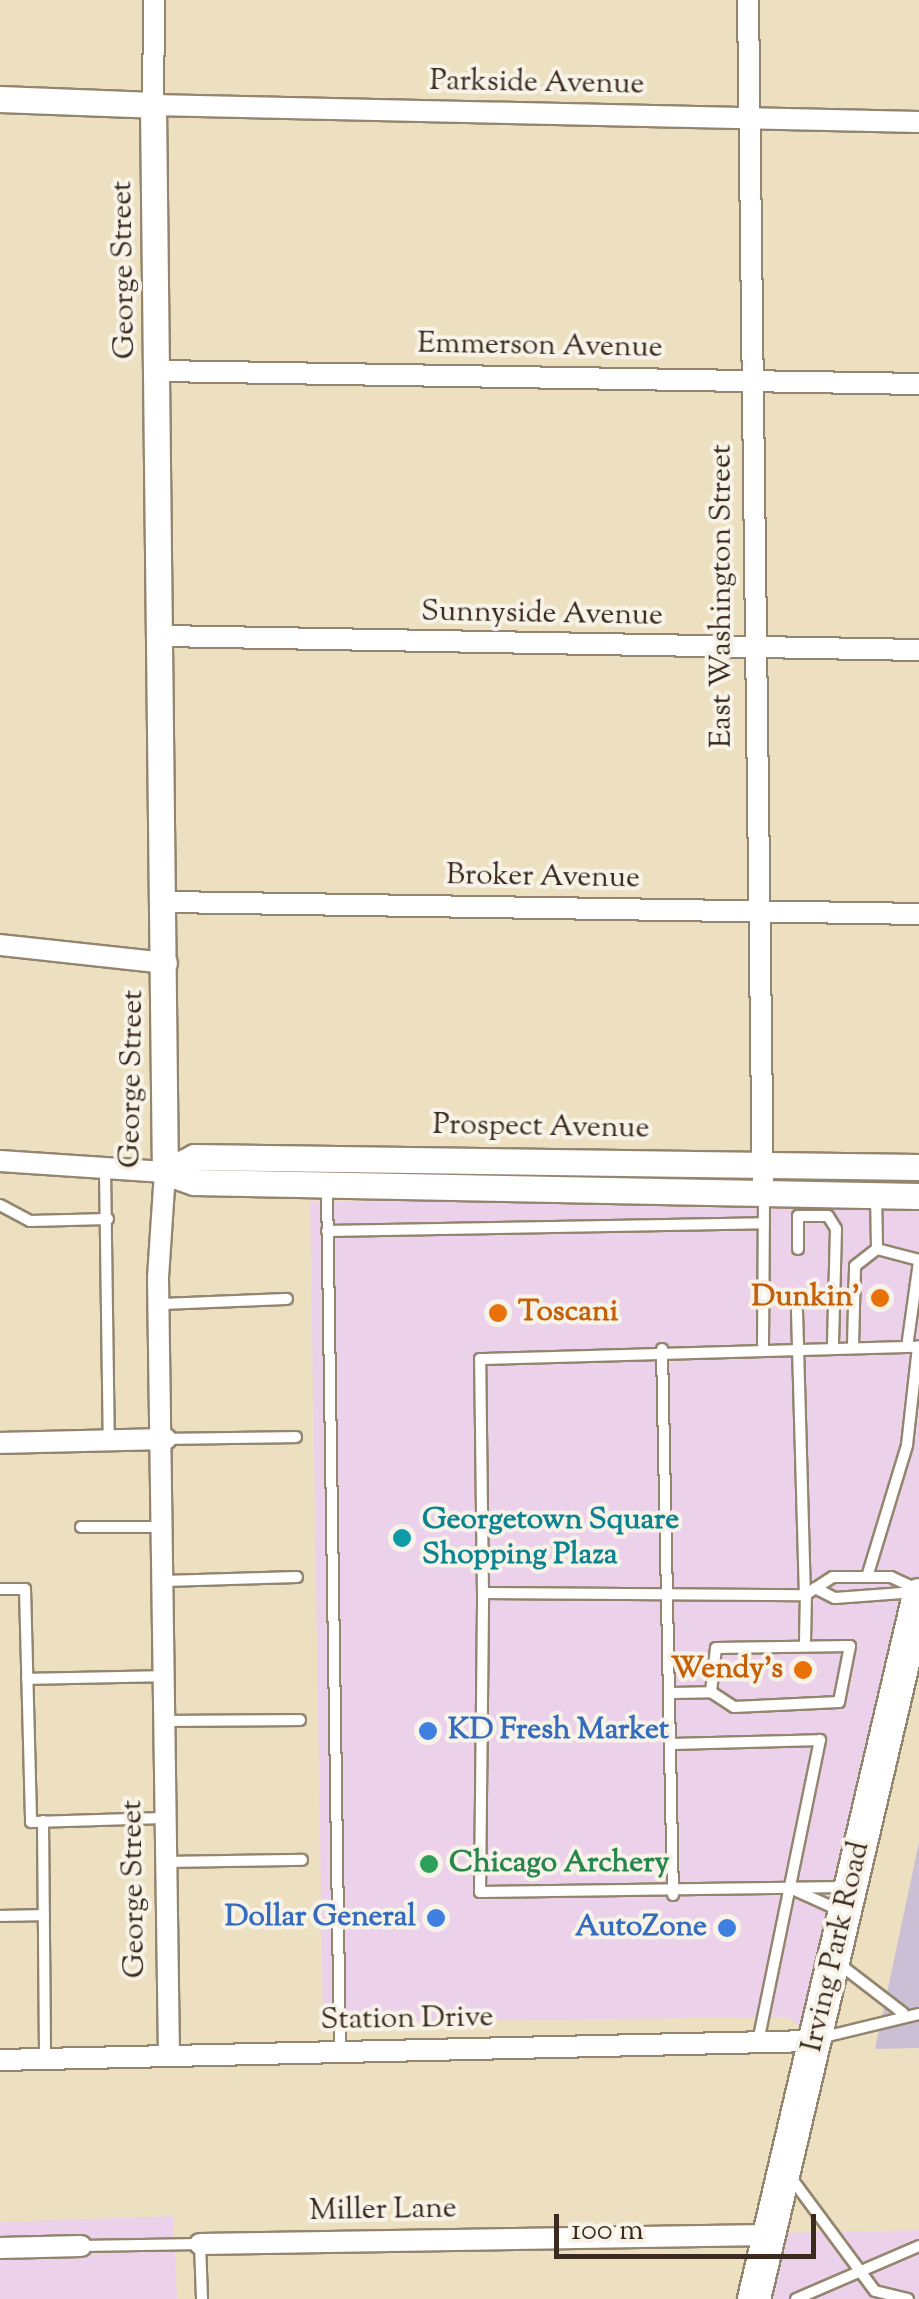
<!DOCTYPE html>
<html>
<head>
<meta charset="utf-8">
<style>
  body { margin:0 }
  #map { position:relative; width:919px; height:2299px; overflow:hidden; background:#ede0c0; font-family:"Sorts Mill Goudy",serif }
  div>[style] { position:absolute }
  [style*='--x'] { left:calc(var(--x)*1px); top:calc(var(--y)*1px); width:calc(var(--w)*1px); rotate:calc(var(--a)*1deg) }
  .built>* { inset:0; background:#ecd1ea }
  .industrial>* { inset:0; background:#cbbfd5 }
  .roads { filter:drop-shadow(2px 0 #94856f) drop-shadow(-2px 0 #94856f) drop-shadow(0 2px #94856f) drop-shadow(0 -2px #94856f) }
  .service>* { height:10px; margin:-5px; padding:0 5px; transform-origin:5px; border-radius:5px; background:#fff }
  .minor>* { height:20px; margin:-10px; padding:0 10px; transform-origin:10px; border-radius:10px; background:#fff }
  .tertiary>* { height:25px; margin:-12.5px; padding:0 12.5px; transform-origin:12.5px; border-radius:12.5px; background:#fff }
  .primary>* { height:32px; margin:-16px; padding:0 16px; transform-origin:16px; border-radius:16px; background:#fff }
  .dots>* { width:28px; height:28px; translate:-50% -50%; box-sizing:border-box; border:5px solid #f7f3e8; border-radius:50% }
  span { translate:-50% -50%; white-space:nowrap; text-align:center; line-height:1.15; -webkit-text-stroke:8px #f7f3e8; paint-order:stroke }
  .street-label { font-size:30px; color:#3b2a1e }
  .food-label { font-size:30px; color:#c56008; font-weight:700 }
  .right { translate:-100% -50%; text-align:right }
  .left { translate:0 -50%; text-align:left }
  .culture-label { font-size:30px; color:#0d838f; font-weight:700 }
  .shop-label { font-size:30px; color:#366cbe; font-weight:700 }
  .leisure-label { font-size:30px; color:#27864d; font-weight:700 }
  .scale { position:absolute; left:554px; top:2214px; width:262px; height:45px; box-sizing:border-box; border:5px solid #3b2a1e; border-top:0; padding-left:12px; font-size:30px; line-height:35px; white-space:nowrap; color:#3b2a1e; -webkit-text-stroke:8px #f7f3e8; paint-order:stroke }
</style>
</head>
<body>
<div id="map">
  <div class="built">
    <div style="clip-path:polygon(919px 1196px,919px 1584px,810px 2035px,788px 2017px,323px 2022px,310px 1202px)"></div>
    <div style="clip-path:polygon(173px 2216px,177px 2299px,0 2299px,0 2222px)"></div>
    <div style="clip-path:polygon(919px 2230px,919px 2299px,766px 2299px,778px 2233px)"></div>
  </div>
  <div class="industrial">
    <div style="clip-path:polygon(919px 1842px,919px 2048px,875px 2049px)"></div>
  </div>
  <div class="roads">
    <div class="service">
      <div style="--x:105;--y:1169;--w:271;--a:89.2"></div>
      <div style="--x:327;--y:1187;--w:864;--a:89.14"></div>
      <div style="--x:876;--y:1195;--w:54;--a:88.9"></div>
      <div style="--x:0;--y:1205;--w:34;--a:28"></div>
      <div style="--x:30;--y:1221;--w:78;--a:-1.5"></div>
      <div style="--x:327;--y:1231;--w:437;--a:-1"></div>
      <div style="--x:798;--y:1249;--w:33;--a:-90"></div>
      <div style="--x:798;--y:1216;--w:30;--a:0"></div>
      <div style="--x:828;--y:1216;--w:15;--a:58"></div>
      <div style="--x:836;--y:1229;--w:116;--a:91.5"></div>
      <div style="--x:161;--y:1304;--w:126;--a:-2.3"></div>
      <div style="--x:797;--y:1311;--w:283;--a:88.4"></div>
      <div style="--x:763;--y:1345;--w:149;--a:-89.6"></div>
      <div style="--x:853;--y:1345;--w:79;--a:-88.5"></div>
      <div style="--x:855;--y:1266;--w:28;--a:-38"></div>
      <div style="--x:877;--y:1249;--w:43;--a:14.7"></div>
      <div style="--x:907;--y:1347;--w:86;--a:-82"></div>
      <div style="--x:662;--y:1349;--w:546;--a:88.85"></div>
      <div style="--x:167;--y:1439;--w:129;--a:-0.9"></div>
      <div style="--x:81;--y:1527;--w:82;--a:0"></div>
      <div style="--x:867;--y:1577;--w:138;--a:-73.1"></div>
      <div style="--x:907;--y:1445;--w:99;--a:-83.6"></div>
      <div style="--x:164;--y:1581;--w:133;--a:-1.7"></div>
      <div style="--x:815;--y:1588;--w:22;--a:27"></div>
      <div style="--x:835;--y:1598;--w:81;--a:-4.2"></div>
      <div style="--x:0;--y:1589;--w:25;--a:0"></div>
      <div style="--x:25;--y:1589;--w:233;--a:88.5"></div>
      <div style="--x:31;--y:1822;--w:136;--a:-1.7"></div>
      <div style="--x:483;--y:1593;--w:234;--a:-90.7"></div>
      <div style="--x:480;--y:1359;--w:439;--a:-1.6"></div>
      <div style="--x:805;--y:1641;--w:49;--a:-88.8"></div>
      <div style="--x:27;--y:1679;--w:138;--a:-1.2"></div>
      <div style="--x:672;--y:1693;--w:39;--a:-1"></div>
      <div style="--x:711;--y:1692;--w:27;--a:33"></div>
      <div style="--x:734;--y:1707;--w:105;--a:-2.7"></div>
      <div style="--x:839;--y:1702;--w:57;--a:-78.9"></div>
      <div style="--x:850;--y:1646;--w:134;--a:179.1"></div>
      <div style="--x:716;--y:1648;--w:44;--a:96.5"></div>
      <div style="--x:165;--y:1721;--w:135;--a:-0.4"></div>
      <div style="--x:672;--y:1744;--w:148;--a:-1.5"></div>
      <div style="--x:820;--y:1740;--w:308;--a:101.6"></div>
      <div style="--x:43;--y:1821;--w:238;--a:89.5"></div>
      <div style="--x:168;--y:1862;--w:134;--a:-0.9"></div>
      <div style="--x:845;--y:1887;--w:365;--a:179.2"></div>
      <div style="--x:480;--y:1892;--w:299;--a:-89.4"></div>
      <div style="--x:483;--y:1593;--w:322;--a:0.4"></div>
      <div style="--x:805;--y:1595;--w:33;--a:-33"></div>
      <div style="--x:833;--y:1577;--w:58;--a:0"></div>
      <div style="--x:891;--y:1577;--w:31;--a:25"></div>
      <div style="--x:790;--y:1888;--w:54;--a:24.2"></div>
      <div style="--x:0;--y:1916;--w:44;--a:-1.3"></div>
      <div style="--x:838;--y:1963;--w:82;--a:37.6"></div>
      <div style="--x:824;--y:2037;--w:98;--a:-13.6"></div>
      <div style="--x:792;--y:2179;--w:139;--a:53.5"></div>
      <div style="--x:875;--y:2291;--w:34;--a:14"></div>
      <div style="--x:81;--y:2246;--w:119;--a:-1"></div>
      <div style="--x:200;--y:2244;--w:55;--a:87.9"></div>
      <div style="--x:796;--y:2299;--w:134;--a:-23.3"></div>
    </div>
    <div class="minor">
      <div style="--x:154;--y:0;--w:105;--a:90.5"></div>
      <div style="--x:153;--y:105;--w:766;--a:1.27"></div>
      <div style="--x:748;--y:0;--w:1192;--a:89.28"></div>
      <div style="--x:160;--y:371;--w:759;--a:0.98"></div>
      <div style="--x:163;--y:636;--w:756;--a:1.06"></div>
      <div style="--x:167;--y:902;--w:752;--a:0.91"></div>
      <div style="--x:0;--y:945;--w:168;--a:6.2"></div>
      <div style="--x:0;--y:1161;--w:165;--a:3.8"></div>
      <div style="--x:165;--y:1172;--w:106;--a:93.8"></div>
      <div style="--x:158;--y:1278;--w:775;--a:89.19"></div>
      <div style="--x:0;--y:1443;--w:166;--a:-1.4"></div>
      <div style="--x:0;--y:2060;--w:815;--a:-1.34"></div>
      <div style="--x:200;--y:2244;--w:567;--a:-0.91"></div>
      <div style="--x:0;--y:2248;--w:81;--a:-1.4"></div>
    </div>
    <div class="tertiary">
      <div style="--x:0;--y:99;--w:153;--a:2.2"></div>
      <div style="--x:153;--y:105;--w:1067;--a:89.36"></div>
      <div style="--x:165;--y:1172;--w:33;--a:-27"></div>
      <div style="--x:194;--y:1157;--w:725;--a:0.79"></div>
      <div style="--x:165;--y:1172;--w:31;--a:19"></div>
      <div style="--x:194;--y:1182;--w:725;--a:1.11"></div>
    </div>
    <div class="primary">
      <div style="--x:754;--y:2299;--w:723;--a:-76.81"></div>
    </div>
  </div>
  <div class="dots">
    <div style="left:880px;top:1298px;background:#e8710a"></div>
    <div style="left:498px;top:1313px;background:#e8710a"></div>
    <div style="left:402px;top:1538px;background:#0f9aa8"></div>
    <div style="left:803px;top:1670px;background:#e8710a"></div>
    <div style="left:428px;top:1731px;background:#3f7fe0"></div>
    <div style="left:429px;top:1864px;background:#2e9e5b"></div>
    <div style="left:436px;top:1918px;background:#3f7fe0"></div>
    <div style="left:727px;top:1928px;background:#3f7fe0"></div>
  </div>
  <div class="street-label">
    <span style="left:537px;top:84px;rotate:1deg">Parkside Avenue</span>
    <span style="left:125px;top:270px;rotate:-91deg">George Street</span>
    <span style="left:540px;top:347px;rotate:1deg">Emmerson Avenue</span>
    <span style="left:723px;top:596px;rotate:-90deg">East Washington Street</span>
    <span style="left:542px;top:615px;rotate:1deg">Sunnyside Avenue</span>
    <span style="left:543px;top:878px;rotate:1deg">Broker Avenue</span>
    <span style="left:133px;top:1079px;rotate:-89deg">George Street</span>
    <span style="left:541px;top:1128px;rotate:1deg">Prospect Avenue</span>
    <span style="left:135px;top:1889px;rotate:-91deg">George Street</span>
    <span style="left:837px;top:1947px;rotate:-77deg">Irving Park Road</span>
    <span style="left:407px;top:2020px;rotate:-1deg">Station Drive</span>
    <span style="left:383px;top:2211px;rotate:-1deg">Miller Lane</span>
  </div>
  <div class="food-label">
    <span class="right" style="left:860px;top:1298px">Dunkin'</span>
    <span class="left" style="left:518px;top:1313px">Toscani</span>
    <span class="right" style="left:783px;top:1670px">Wendy's</span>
  </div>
  <div class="culture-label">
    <span class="left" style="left:422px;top:1538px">Georgetown Square<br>Shopping Plaza</span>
  </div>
  <div class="shop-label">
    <span class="left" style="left:448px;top:1731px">KD Fresh Market</span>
    <span class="right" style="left:416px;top:1918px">Dollar General</span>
    <span class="right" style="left:707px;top:1928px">AutoZone</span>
  </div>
  <div class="leisure-label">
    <span class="left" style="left:449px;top:1864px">Chicago Archery</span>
  </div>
  <div class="scale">100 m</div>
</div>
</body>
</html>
